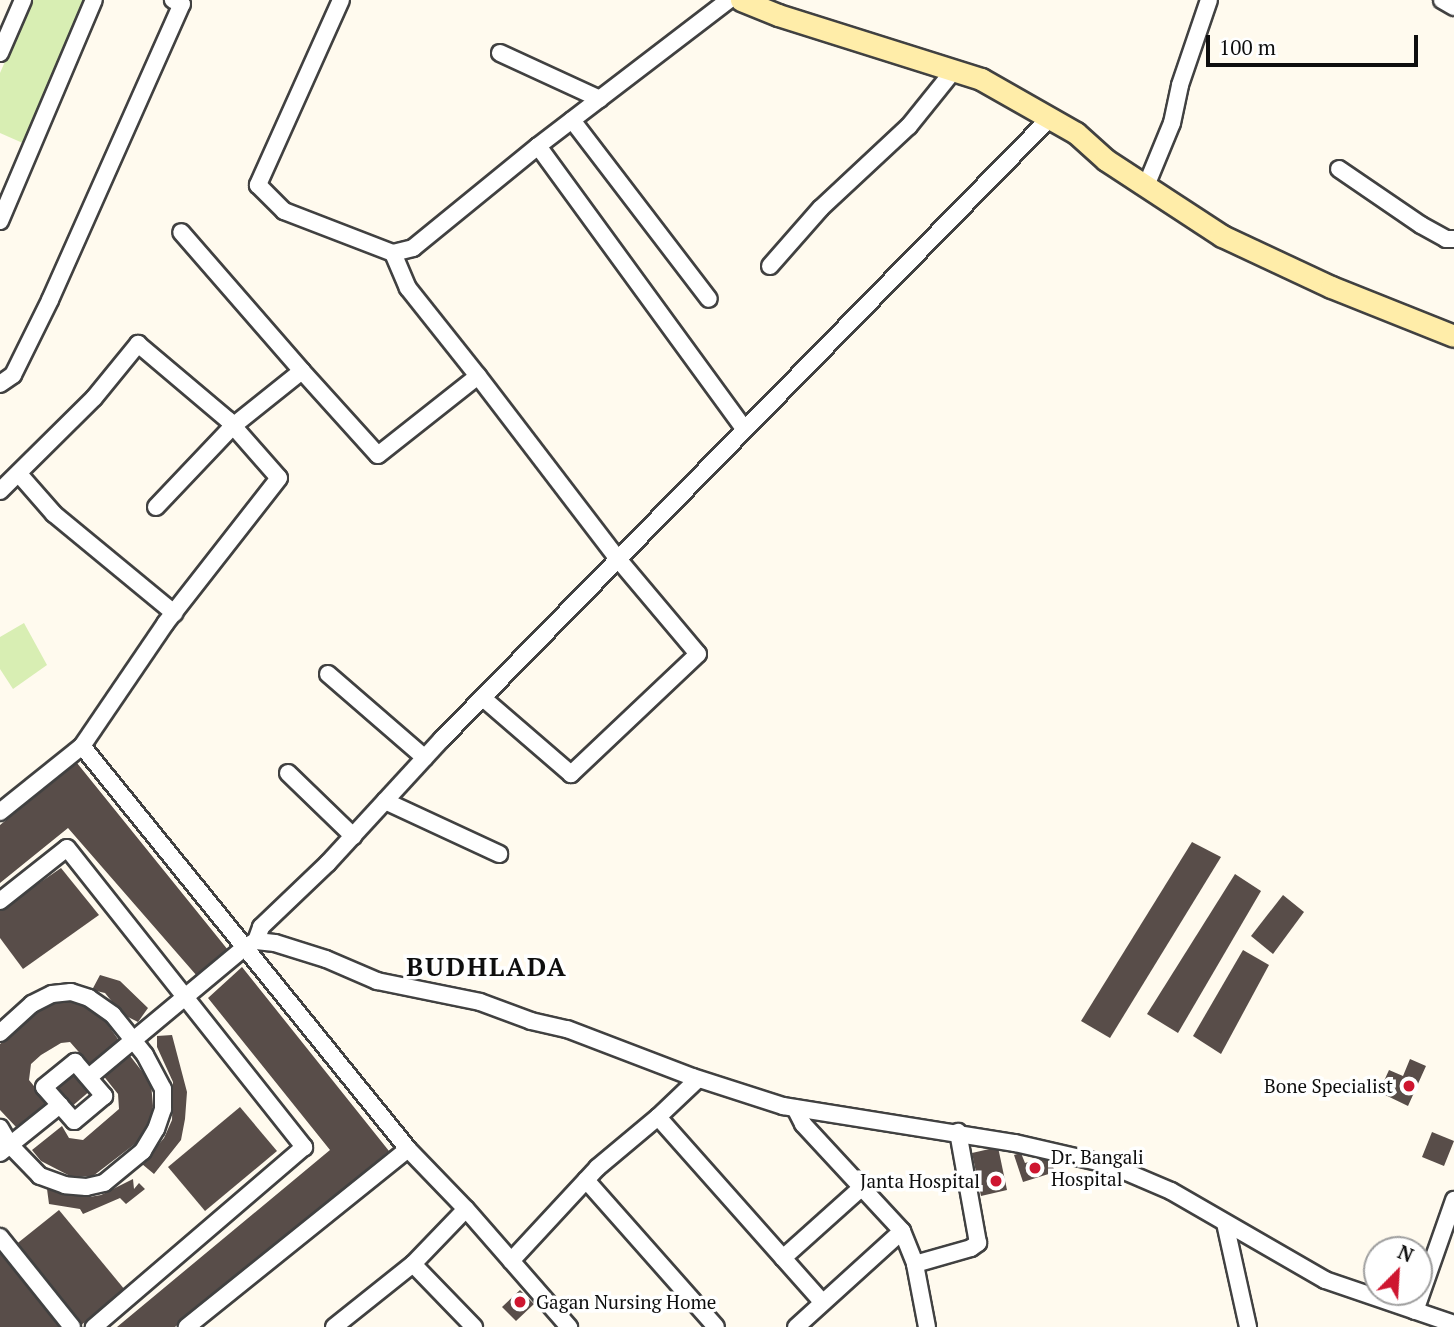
<!DOCTYPE html>
<html>
<head>
<meta charset="utf-8">
<style>
  body { margin:0 }
  #map { position:relative; width:1454px; height:1327px; overflow:hidden; background:#fffaee; font-family:"PT Serif",serif }
  div>[style] { position:absolute }
  [style*='--x'] { left:calc(var(--x)*1px); top:calc(var(--y)*1px); width:calc(var(--w)*1px); rotate:calc(var(--a)*1deg) }
  .green>* { inset:0; background:#d8eeb3 }
  .building>* { inset:0; background:#584d49 }
  .roads { filter:drop-shadow(2px 0 #414141) drop-shadow(-2px 0 #414141) drop-shadow(0 2px #414141) drop-shadow(0 -2px #414141) }
  .street>* { height:16px; margin:-8px; padding:0 8px; transform-origin:8px; border-radius:8px; background:#fff }
  .secondary>* { height:21px; margin:-10.5px; padding:0 10.5px; transform-origin:10.5px; border-radius:10.5px; background:#ffeda9 }
  .dots>* { width:19px; height:19px; translate:-50% -50%; box-sizing:border-box; border:4px solid #fff; border-radius:50% }
  span { translate:-50% -50%; white-space:nowrap; text-align:center; line-height:1.15; -webkit-text-stroke:7px #fff; paint-order:stroke }
  .poi-label { font-size:19px; color:#0e0e0e }
  .right { translate:-100% -50%; text-align:right }
  .left { translate:0 -50%; text-align:left }
  .district-label { font-size:26px; color:#0e0e0e; font-weight:700; letter-spacing:2px }
  .north { position:absolute; left:1363px; top:1236px; width:70px; height:70px; box-sizing:border-box; background:#fff; border:2px solid #9f9f9f; border-radius:50%; rotate:24deg; font-size:19px; font-weight:700; line-height:28px; text-align:center; color:#0e0e0e }
  .north::after { content:''; display:block; margin:auto; width:24px; height:32px; background:#ce1630; clip-path:polygon(50% 0,100% 100%,50% 72%,0 100%) }
  .scale { position:absolute; left:1206px; top:35px; width:212px; height:32px; box-sizing:border-box; border:4px solid #0e0e0e; border-top:0; padding-left:9px; font-size:21px; line-height:24px; white-space:nowrap; color:#0e0e0e; -webkit-text-stroke:5px #fff; paint-order:stroke }
</style>
</head>
<body>
<div id="map">
  <div class="green">
    <div style="clip-path:polygon(32px 0,88px 0,25px 144px,0 133px,0 73px)"></div>
    <div style="clip-path:polygon(24px 623px,47px 665px,13px 689px,0 669px,0 637px)"></div>
  </div>
  <div class="building">
    <div style="clip-path:polygon(77px 763px,228px 950px,197px 976px,68px 828px,0 883px,0 825px)"></div>
    <div style="clip-path:polygon(1192px 842px,1221px 857px,1110px 1038px,1081px 1021px)"></div>
    <div style="clip-path:polygon(61px 868px,99px 915px,23px 969px,0 938px,0 910px)"></div>
    <div style="clip-path:polygon(1235px 874px,1261px 891px,1178px 1033px,1147px 1014px)"></div>
    <div style="clip-path:polygon(1283px 895px,1304px 912px,1273px 954px,1251px 936px)"></div>
    <div style="clip-path:polygon(1243px 950px,1269px 965px,1221px 1054px,1193px 1036px)"></div>
    <div style="clip-path:polygon(242px 967px,389px 1151px,175px 1327px,117px 1327px,330px 1150px,208px 998px)"></div>
    <div style="clip-path:polygon(100px 975px,120px 981px,148px 1008px,138px 1022px,122px 1014px,105px 993px,92px 990px)"></div>
    <div style="clip-path:polygon(71px 1001px,88px 1005px,101px 1015px,120px 1042px,92px 1067px,70px 1042px,61px 1043px,41px 1055px,31px 1064px,29px 1080px,48px 1103px,16px 1127px,0 1110px,0 1044px,37px 1012px,55px 1002px)"></div>
    <div style="clip-path:polygon(172px 1035px,187px 1092px,185px 1119px,181px 1140px,154px 1174px,142px 1164px,164px 1138px,172px 1120px,173px 1082px,157px 1047px,157px 1036px)"></div>
    <div style="clip-path:polygon(127px 1052px,151px 1083px,153px 1106px,150px 1124px,140px 1140px,93px 1176px,72px 1177px,41px 1161px,32px 1150px,62px 1126px,69px 1138px,83px 1140px,119px 1109px,118px 1094px,102px 1074px)"></div>
    <div style="clip-path:polygon(1410px 1059px,1426px 1066px,1408px 1106px,1379px 1092px,1389px 1070px,1403px 1076px)"></div>
    <div style="clip-path:polygon(75px 1071px,91px 1090px,70px 1108px,54px 1089px)"></div>
    <div style="clip-path:polygon(240px 1107px,277px 1151px,205px 1211px,168px 1167px)"></div>
    <div style="clip-path:polygon(1432px 1132px,1454px 1141px,1444px 1166px,1422px 1157px)"></div>
    <div style="clip-path:polygon(998px 1147px,1007px 1190px,981px 1196px,972px 1153px)"></div>
    <div style="clip-path:polygon(1021px 1153px,1025px 1163px,1049px 1156px,1055px 1172px,1023px 1182px,1014px 1155px)"></div>
    <div style="clip-path:polygon(133px 1179px,134px 1189px,139px 1183px,145px 1189px,126px 1204px,120px 1198px,83px 1214px,80px 1209px,49px 1204px,47px 1189px,89px 1197px,101px 1195px)"></div>
    <div style="clip-path:polygon(59px 1210px,125px 1290px,80px 1326px,14px 1246px)"></div>
    <div style="clip-path:polygon(0 1251px,63px 1327px,0 1327px)"></div>
    <div style="clip-path:polygon(520px 1290px,534px 1304px,516px 1321px,502px 1307px)"></div>
  </div>
  <div class="roads">
    <div class="street">
      <div style="--x:341;--y:0;--w:203;--a:114.2"></div>
      <div style="--x:258;--y:185;--w:37;--a:45"></div>
      <div style="--x:284;--y:211;--w:117;--a:21.1"></div>
      <div style="--x:393;--y:253;--w:21;--a:-14"></div>
      <div style="--x:413;--y:248;--w:161;--a:-39.2"></div>
      <div style="--x:538;--y:146;--w:240;--a:-37.4"></div>
      <div style="--x:1442;--y:0;--w:14;--a:30"></div>
      <div style="--x:0;--y:53;--w:58;--a:-66.5"></div>
      <div style="--x:500;--y:53;--w:110;--a:24.7"></div>
      <div style="--x:572;--y:120;--w:225;--a:52.6"></div>
      <div style="--x:538;--y:146;--w:349;--a:53.9"></div>
      <div style="--x:1339;--y:169;--w:99;--a:34.3"></div>
      <div style="--x:1421;--y:225;--w:29;--a:29"></div>
      <div style="--x:1446;--y:239;--w:8;--a:0"></div>
      <div style="--x:1146;--y:186;--w:68;--a:-67.6"></div>
      <div style="--x:1172;--y:123;--w:39;--a:-78"></div>
      <div style="--x:1180;--y:85;--w:90;--a:-71.2"></div>
      <div style="--x:0;--y:221;--w:240;--a:-67"></div>
      <div style="--x:393;--y:253;--w:38;--a:67"></div>
      <div style="--x:408;--y:288;--w:112;--a:51.5"></div>
      <div style="--x:770;--y:266;--w:77;--a:-48.7"></div>
      <div style="--x:821;--y:208;--w:120;--a:-43"></div>
      <div style="--x:909;--y:126;--w:72;--a:-51.2"></div>
      <div style="--x:302;--y:371;--w:113;--a:47.9"></div>
      <div style="--x:378;--y:455;--w:127;--a:-38.3"></div>
      <div style="--x:478;--y:376;--w:230;--a:52.6"></div>
      <div style="--x:618;--y:559;--w:124;--a:49.9"></div>
      <div style="--x:698;--y:654;--w:175;--a:136.6"></div>
      <div style="--x:571;--y:774;--w:116;--a:-139.2"></div>
      <div style="--x:0;--y:384;--w:16;--a:-35"></div>
      <div style="--x:13;--y:375;--w:84;--a:-63.7"></div>
      <div style="--x:50;--y:300;--w:324;--a:-66"></div>
      <div style="--x:182;--y:4;--w:10;--a:-156"></div>
      <div style="--x:19;--y:474;--w:53;--a:48.8"></div>
      <div style="--x:54;--y:514;--w:156;--a:39.5"></div>
      <div style="--x:0;--y:491;--w:132;--a:-44.7"></div>
      <div style="--x:94;--y:398;--w:70;--a:-50.8"></div>
      <div style="--x:138;--y:344;--w:118;--a:40.2"></div>
      <div style="--x:228;--y:420;--w:77;--a:48.7"></div>
      <div style="--x:279;--y:478;--w:185;--a:128"></div>
      <div style="--x:165;--y:624;--w:148;--a:124.2"></div>
      <div style="--x:156;--y:507;--w:112;--a:-46.5"></div>
      <div style="--x:233;--y:426;--w:88;--a:-38.6"></div>
      <div style="--x:302;--y:371;--w:184;--a:-131"></div>
      <div style="--x:328;--y:674;--w:128;--a:40.9"></div>
      <div style="--x:288;--y:773;--w:91;--a:44.1"></div>
      <div style="--x:385;--y:801;--w:126;--a:24.9"></div>
      <div style="--x:0;--y:812;--w:105;--a:-38.8"></div>
      <div style="--x:82;--y:746;--w:518;--a:51.03"></div>
      <div style="--x:408;--y:1149;--w:284;--a:141.2"></div>
      <div style="--x:0;--y:901;--w:85;--a:-38.3"></div>
      <div style="--x:67;--y:848;--w:382;--a:51.6"></div>
      <div style="--x:304;--y:1147;--w:277;--a:139.4"></div>
      <div style="--x:256;--y:941;--w:15;--a:-70"></div>
      <div style="--x:261;--y:927;--w:93;--a:-43.7"></div>
      <div style="--x:328;--y:863;--w:168;--a:-47.4"></div>
      <div style="--x:442;--y:739;--w:870;--a:-45.61"></div>
      <div style="--x:0;--y:1033;--w:43;--a:-42.2"></div>
      <div style="--x:32;--y:1004;--w:22;--a:-27"></div>
      <div style="--x:52;--y:994;--w:19;--a:-6"></div>
      <div style="--x:71;--y:992;--w:19;--a:18"></div>
      <div style="--x:89;--y:998;--w:29;--a:35"></div>
      <div style="--x:113;--y:1015;--w:51;--a:51.3"></div>
      <div style="--x:145;--y:1055;--w:38;--a:62"></div>
      <div style="--x:163;--y:1089;--w:20;--a:90"></div>
      <div style="--x:163;--y:1109;--w:21;--a:109"></div>
      <div style="--x:156;--y:1129;--w:26;--a:121"></div>
      <div style="--x:143;--y:1151;--w:50;--a:140.6"></div>
      <div style="--x:104;--y:1183;--w:18;--a:167"></div>
      <div style="--x:86;--y:1187;--w:21;--a:-175"></div>
      <div style="--x:65;--y:1185;--w:27;--a:-160"></div>
      <div style="--x:40;--y:1176;--w:43;--a:-134.1"></div>
      <div style="--x:10;--y:1145;--w:20;--a:-120"></div>
      <div style="--x:75;--y:1062;--w:45;--a:49.5"></div>
      <div style="--x:104;--y:1096;--w:39;--a:140"></div>
      <div style="--x:74;--y:1121;--w:45;--a:-131.4"></div>
      <div style="--x:44;--y:1087;--w:40;--a:-39"></div>
      <div style="--x:89;--y:1077;--w:203;--a:-39.8"></div>
      <div style="--x:245;--y:947;--w:13;--a:-29"></div>
      <div style="--x:256;--y:941;--w:19;--a:6"></div>
      <div style="--x:275;--y:943;--w:53;--a:17.4"></div>
      <div style="--x:326;--y:959;--w:56;--a:23.3"></div>
      <div style="--x:377;--y:981;--w:105;--a:11.5"></div>
      <div style="--x:480;--y:1002;--w:54;--a:20.4"></div>
      <div style="--x:531;--y:1021;--w:37;--a:13"></div>
      <div style="--x:567;--y:1029;--w:135;--a:20.9"></div>
      <div style="--x:693;--y:1077;--w:95;--a:17.9"></div>
      <div style="--x:783;--y:1106;--w:235;--a:9.1"></div>
      <div style="--x:1015;--y:1143;--w:98;--a:13"></div>
      <div style="--x:1110;--y:1165;--w:66;--a:23.1"></div>
      <div style="--x:1171;--y:1191;--w:178;--a:30"></div>
      <div style="--x:1325;--y:1280;--w:136;--a:18.8"></div>
      <div style="--x:795;--y:1108;--w:18;--a:63"></div>
      <div style="--x:803;--y:1124;--w:146;--a:47.2"></div>
      <div style="--x:902;--y:1231;--w:143;--a:137.8"></div>
      <div style="--x:658;--y:1117;--w:55;--a:-43.5"></div>
      <div style="--x:408;--y:1149;--w:83;--a:46"></div>
      <div style="--x:0;--y:1153;--w:77;--a:-38.7"></div>
      <div style="--x:586;--y:1180;--w:196;--a:48.5"></div>
      <div style="--x:1225;--y:1223;--w:107;--a:77.5"></div>
      <div style="--x:902;--y:1231;--w:35;--a:68"></div>
      <div style="--x:0;--y:1237;--w:115;--a:51.3"></div>
      <div style="--x:783;--y:1258;--w:106;--a:-41.9"></div>
      <div style="--x:511;--y:1261;--w:127;--a:-47.2"></div>
      <div style="--x:597;--y:1168;--w:80;--a:-39.9"></div>
      <div style="--x:658;--y:1117;--w:247;--a:48.4"></div>
      <div style="--x:413;--y:1264;--w:76;--a:-46.1"></div>
      <div style="--x:466;--y:1209;--w:157;--a:48.9"></div>
      <div style="--x:1415;--y:1311;--w:118;--a:-70.6"></div>
      <div style="--x:334;--y:1327;--w:101;--a:-38.6"></div>
      <div style="--x:413;--y:1264;--w:88;--a:45.9"></div>
      <div style="--x:927;--y:1327;--w:64;--a:-100.8"></div>
      <div style="--x:915;--y:1264;--w:58;--a:-15.9"></div>
      <div style="--x:971;--y:1248;--w:9;--a:-36"></div>
      <div style="--x:978;--y:1243;--w:113;--a:-100.2"></div>
    </div>
    <div class="secondary">
      <div style="--x:741;--y:0;--w:40;--a:22"></div>
      <div style="--x:778;--y:15;--w:213;--a:17.5"></div>
      <div style="--x:981;--y:79;--w:109;--a:29.6"></div>
      <div style="--x:1076;--y:133;--w:40;--a:42"></div>
      <div style="--x:1106;--y:160;--w:139;--a:33.2"></div>
      <div style="--x:1222;--y:236;--w:120;--a:25.1"></div>
      <div style="--x:1331;--y:287;--w:132;--a:21.7"></div>
    </div>
  </div>
  <div class="dots">
    <div style="left:1409px;top:1086px;background:#ce1630"></div>
    <div style="left:1035px;top:1168px;background:#ce1630"></div>
    <div style="left:996px;top:1181px;background:#ce1630"></div>
    <div style="left:520px;top:1302px;background:#ce1630"></div>
  </div>
  <div class="poi-label">
    <span class="right" style="left:1393px;top:1086px">Bone Specialist</span>
    <span class="left" style="left:1051px;top:1168px">Dr. Bangali<br>Hospital</span>
    <span class="right" style="left:980px;top:1181px">Janta Hospital</span>
    <span class="left" style="left:536px;top:1302px">Gagan Nursing Home</span>
  </div>
  <div class="district-label">
    <span style="left:487px;top:967px">BUDHLADA</span>
  </div>
  <div class="north">N</div>
  <div class="scale">100 m</div>
</div>
</body>
</html>
